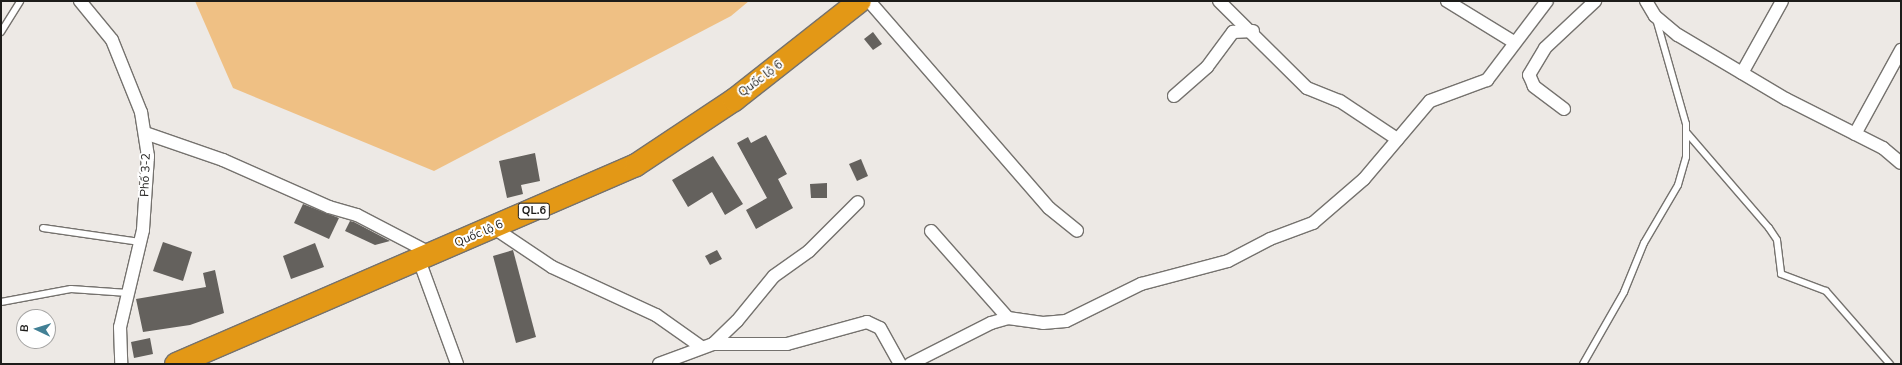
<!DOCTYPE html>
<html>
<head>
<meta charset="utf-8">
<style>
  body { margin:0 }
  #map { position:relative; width:1902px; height:365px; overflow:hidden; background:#ede9e5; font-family:"Nunito Sans",sans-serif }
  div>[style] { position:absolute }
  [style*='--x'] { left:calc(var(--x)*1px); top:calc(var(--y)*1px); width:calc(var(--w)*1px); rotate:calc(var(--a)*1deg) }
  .green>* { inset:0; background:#efc084 }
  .building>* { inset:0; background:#64615d }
  .roads { filter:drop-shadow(1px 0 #75726e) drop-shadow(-1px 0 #75726e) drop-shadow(0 1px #75726e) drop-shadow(0 -1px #75726e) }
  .lane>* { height:6px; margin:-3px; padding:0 3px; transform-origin:3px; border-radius:3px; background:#fff }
  .street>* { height:12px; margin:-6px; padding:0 6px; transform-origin:6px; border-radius:6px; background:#fff }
  .highway>* { height:22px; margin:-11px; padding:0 11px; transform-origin:11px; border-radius:11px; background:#e39816 }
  span { translate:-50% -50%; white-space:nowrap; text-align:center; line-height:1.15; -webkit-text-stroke:4px #fff; paint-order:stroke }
  .shield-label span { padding:1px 3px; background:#fff; border:1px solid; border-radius:3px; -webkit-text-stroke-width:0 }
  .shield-label { font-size:11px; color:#1d1c1a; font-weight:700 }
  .street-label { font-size:12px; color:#1d1c1a }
  .frame { position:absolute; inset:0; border:2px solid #1d1c1a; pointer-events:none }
  .north { position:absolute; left:16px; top:309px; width:40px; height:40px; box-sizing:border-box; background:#fff; border:1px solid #a5a4a3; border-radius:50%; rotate:274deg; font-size:11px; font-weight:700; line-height:16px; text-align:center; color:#1d1c1a }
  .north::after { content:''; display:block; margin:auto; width:14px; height:18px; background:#428095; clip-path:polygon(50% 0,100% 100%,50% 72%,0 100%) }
</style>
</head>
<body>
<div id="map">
  <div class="green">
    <div style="clip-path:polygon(195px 1px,749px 1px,731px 16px,434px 171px,233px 88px)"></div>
  </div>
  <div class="building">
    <div style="clip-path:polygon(873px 32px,882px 44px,873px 50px,864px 39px)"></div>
    <div style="clip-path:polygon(766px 135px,787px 174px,778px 179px,793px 208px,756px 229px,746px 210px,767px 198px,737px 143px,748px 137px,751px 143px)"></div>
    <div style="clip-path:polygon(535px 153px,540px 181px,521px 185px,523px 194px,507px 198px,499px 161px)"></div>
    <div style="clip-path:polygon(713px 156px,743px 204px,725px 215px,712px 192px,688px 207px,672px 180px)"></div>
    <div style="clip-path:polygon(861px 159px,868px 176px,857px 181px,849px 164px)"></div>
    <div style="clip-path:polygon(827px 183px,827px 198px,811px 198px,810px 184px)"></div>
    <div style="clip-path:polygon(303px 204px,339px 218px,329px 239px,294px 223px)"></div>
    <div style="clip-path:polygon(350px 221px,354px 222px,390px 241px,375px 245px,345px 231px)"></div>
    <div style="clip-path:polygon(163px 242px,192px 252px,183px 281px,153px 271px)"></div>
    <div style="clip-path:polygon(315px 243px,324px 267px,291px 279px,283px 256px)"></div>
    <div style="clip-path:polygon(513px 250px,536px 337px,516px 343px,493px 256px)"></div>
    <div style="clip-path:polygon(717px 250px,722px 259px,710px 265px,705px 256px)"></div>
    <div style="clip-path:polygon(215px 270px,224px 313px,190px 325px,143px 332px,136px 299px,206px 287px,203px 273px)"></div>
    <div style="clip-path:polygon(150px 338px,153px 354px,134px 358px,131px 342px)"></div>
  </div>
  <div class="roads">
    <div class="lane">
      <div style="--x:1;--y:32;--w:36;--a:-58"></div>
      <div style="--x:1687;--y:133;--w:125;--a:49.2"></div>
      <div style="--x:1769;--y:228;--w:14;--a:56"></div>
      <div style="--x:1777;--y:240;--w:34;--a:83"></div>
      <div style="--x:1781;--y:274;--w:48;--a:20.7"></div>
      <div style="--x:1826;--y:291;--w:97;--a:48.8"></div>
      <div style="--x:43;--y:228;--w:98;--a:8.2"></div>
      <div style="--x:1;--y:302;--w:71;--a:-10.5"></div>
      <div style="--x:71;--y:289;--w:57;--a:4"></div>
      <div style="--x:1583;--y:364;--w:83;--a:-60.3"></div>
      <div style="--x:1624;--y:292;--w:53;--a:-67.8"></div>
      <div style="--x:1644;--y:243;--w:67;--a:-59.6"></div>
      <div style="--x:1678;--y:185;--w:29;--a:-74"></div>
      <div style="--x:1686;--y:157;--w:33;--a:-90"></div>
      <div style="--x:1686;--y:124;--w:109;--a:-105.9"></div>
    </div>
    <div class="street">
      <div style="--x:80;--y:1;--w:50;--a:50.6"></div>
      <div style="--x:112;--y:40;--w:78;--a:68.1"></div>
      <div style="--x:141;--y:112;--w:45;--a:81"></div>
      <div style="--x:148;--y:156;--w:74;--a:93.9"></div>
      <div style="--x:143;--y:230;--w:100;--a:103.3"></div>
      <div style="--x:120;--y:327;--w:37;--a:88"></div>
      <div style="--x:869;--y:1;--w:274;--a:49"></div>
      <div style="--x:1049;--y:208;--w:36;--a:39"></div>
      <div style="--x:1219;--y:1;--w:124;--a:44.7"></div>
      <div style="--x:1307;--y:88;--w:35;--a:22"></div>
      <div style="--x:1340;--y:101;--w:69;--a:33.7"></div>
      <div style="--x:1447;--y:1;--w:79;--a:31.5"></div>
      <div style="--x:1646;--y:1;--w:17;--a:59"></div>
      <div style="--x:1655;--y:16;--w:30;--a:40"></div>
      <div style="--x:1678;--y:35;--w:126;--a:30.7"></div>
      <div style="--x:1786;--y:99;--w:109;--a:26.8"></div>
      <div style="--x:1883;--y:148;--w:23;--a:40"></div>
      <div style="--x:1742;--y:73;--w:82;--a:-60.9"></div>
      <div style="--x:1174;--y:96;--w:44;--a:-41.3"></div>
      <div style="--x:1207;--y:67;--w:44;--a:-53.4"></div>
      <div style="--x:1233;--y:32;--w:20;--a:-3"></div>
      <div style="--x:1564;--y:109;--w:38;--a:-143"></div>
      <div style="--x:1534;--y:86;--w:12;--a:-114"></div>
      <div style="--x:1529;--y:75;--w:31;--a:-59"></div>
      <div style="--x:1545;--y:48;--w:69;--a:-43.2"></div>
      <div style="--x:145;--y:133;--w:83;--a:19.1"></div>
      <div style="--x:223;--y:160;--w:116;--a:23.9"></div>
      <div style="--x:329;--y:207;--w:29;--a:16"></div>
      <div style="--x:357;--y:215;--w:85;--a:27.5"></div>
      <div style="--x:1855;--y:134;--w:96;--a:-61.3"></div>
      <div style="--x:494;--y:228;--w:70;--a:33.9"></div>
      <div style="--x:552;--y:267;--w:115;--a:24.8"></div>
      <div style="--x:656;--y:315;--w:54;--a:35.2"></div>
      <div style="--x:931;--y:231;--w:116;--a:48.5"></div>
      <div style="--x:419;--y:260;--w:111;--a:69.9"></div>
      <div style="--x:713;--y:344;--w:33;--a:-44"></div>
      <div style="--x:737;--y:321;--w:58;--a:-50.6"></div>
      <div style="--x:774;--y:276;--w:43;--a:-35.5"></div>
      <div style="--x:809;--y:251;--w:69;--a:-45"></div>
      <div style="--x:659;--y:364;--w:58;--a:-20.3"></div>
      <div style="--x:713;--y:344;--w:74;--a:0"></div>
      <div style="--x:787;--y:344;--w:83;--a:-15.4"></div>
      <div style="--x:867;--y:322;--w:14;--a:25"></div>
      <div style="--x:880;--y:328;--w:41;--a:60.9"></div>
      <div style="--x:910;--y:364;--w:91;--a:-26.8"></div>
      <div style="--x:991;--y:323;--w:18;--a:-16"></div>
      <div style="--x:1008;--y:318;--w:35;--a:8"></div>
      <div style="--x:1043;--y:323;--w:23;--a:-5"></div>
      <div style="--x:1066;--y:321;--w:84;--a:-26.3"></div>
      <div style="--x:1141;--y:284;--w:90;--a:-14.8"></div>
      <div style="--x:1228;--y:261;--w:47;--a:-27.6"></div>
      <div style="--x:1270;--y:239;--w:46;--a:-20.4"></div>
      <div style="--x:1313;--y:223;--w:67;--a:-40.8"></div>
      <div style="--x:1364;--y:179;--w:102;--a:-49.8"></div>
      <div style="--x:1430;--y:101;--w:61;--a:-20.2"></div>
      <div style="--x:1487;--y:80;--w:99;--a:-52.8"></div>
    </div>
    <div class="highway">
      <div style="--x:176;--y:364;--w:501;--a:-23.39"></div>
      <div style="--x:636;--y:165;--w:118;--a:-33.6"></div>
      <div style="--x:734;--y:100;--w:160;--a:-38.2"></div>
    </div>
  </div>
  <div class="shield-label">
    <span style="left:534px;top:211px">QL.6</span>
  </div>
  <div class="street-label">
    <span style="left:761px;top:79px;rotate:-37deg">Quốc lộ 6</span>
    <span style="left:146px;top:175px;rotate:-88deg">Phố 3-2</span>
    <span style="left:479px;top:234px;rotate:-23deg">Quốc lộ 6</span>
  </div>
  <div class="frame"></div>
  <div class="north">B</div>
</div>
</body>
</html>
